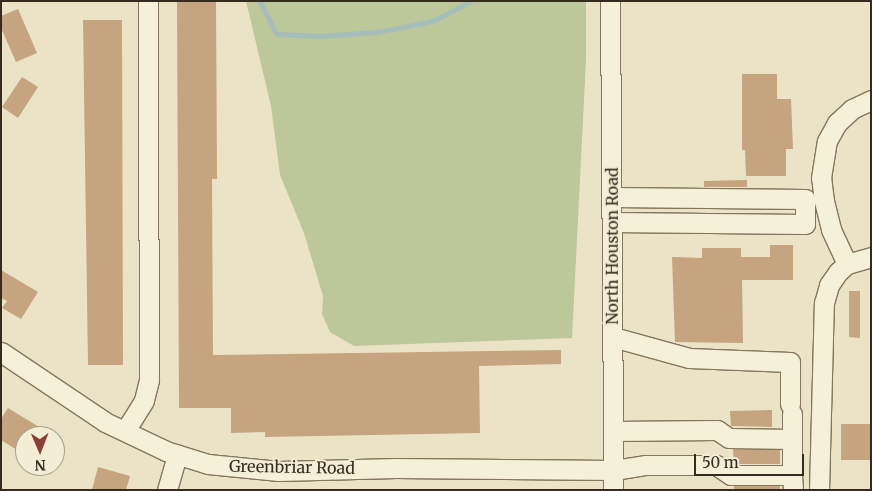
<!DOCTYPE html>
<html>
<head>
<meta charset="utf-8">
<style>
  body { margin:0 }
  #map { position:relative; width:872px; height:491px; overflow:hidden; background:#eae3c5; font-family:Merriweather,serif }
  div>[style] { position:absolute }
  [style*='--x'] { left:calc(var(--x)*1px); top:calc(var(--y)*1px); width:calc(var(--w)*1px); rotate:calc(var(--a)*1deg) }
  .green>* { inset:0; background:#bcc79a }
  .stream>* { height:4.5px; margin:-2.25px; padding:0 2.25px; transform-origin:2.25px; border-radius:2.25px; background:#a6beba }
  .building>* { inset:0; background:#c5a47f }
  .roads { filter:drop-shadow(1px 0 #83765d) drop-shadow(-1px 0 #83765d) drop-shadow(0 1px #83765d) drop-shadow(0 -1px #83765d) }
  .minor>* { height:19px; margin:-9.5px; padding:0 9.5px; transform-origin:9.5px; border-radius:9.5px; background:#f5f0d8 }
  span { translate:-50% -50%; white-space:nowrap; text-align:center; line-height:1.15; -webkit-text-stroke:4px #f2edd4; paint-order:stroke }
  .street-label { font-size:16px; color:#352c1f }
  .frame { position:absolute; inset:0; border:2px solid #352c1f; pointer-events:none }
  .north { position:absolute; left:15px; top:426px; width:50px; height:50px; box-sizing:border-box; background:#f2edd4; border:1px solid #a6a08c; border-radius:50%; rotate:179deg; font-size:14px; font-weight:700; line-height:20px; text-align:center; color:#352c1f }
  .north::after { content:''; display:block; margin:auto; width:18px; height:22px; background:#8d3d33; clip-path:polygon(50% 0,100% 100%,50% 72%,0 100%) }
  .scale { position:absolute; left:694px; top:454px; width:110px; height:22px; box-sizing:border-box; border:2px solid #352c1f; border-top:0; padding-left:6px; font-size:15px; line-height:18px; white-space:nowrap; color:#352c1f; -webkit-text-stroke:4px #f2edd4; paint-order:stroke }
</style>
</head>
<body>
<div id="map">
  <div class="green">
    <div style="clip-path:polygon(246px 1px,586px 1px,586px 60px,572px 338px,354px 346px,330px 332px,322px 314px,323px 296px,304px 233px,280px 175px,271px 106px)"></div>
  </div>
  <div class="stream">
    <div style="--x:260;--y:1;--w:37;--a:63"></div>
    <div style="--x:277;--y:34;--w:44;--a:2.6"></div>
    <div style="--x:321;--y:36;--w:55;--a:-4.2"></div>
    <div style="--x:376;--y:32;--w:44;--a:-10.5"></div>
    <div style="--x:419;--y:24;--w:16;--a:-14"></div>
    <div style="--x:435;--y:20;--w:40;--a:-28"></div>
  </div>
  <div class="building">
    <div style="clip-path:polygon(177px 1px,216px 1px,217px 179px,212px 179px,213px 355px,561px 350px,561px 364px,479px 366px,480px 433px,265px 437px,265px 432px,231px 433px,231px 408px,179px 408px)"></div>
    <div style="clip-path:polygon(18px 9px,37px 53px,16px 62px,1px 28px,1px 16px)"></div>
    <div style="clip-path:polygon(83px 20px,122px 20px,123px 365px,88px 365px)"></div>
    <div style="clip-path:polygon(742px 74px,777px 74px,777px 99px,791px 99px,793px 149px,786px 149px,786px 176px,746px 176px,745px 150px,742px 150px)"></div>
    <div style="clip-path:polygon(22px 77px,38px 87px,18px 118px,2px 107px)"></div>
    <div style="clip-path:polygon(747px 180px,747px 187px,704px 187px,704px 181px)"></div>
    <div style="clip-path:polygon(770px 245px,793px 245px,793px 280px,742px 280px,743px 343px,675px 342px,672px 257px,702px 258px,702px 248px,741px 248px,741px 257px,770px 257px)"></div>
    <div style="clip-path:polygon(1px 270px,38px 292px,21px 319px,2px 308px,7px 301px,1px 298px)"></div>
    <div style="clip-path:polygon(849px 291px,860px 291px,860px 338px,849px 337px)"></div>
    <div style="clip-path:polygon(8px 408px,54px 436px,25px 436px,25px 455px,1px 440px,1px 419px)"></div>
    <div style="clip-path:polygon(772px 410px,772px 427px,731px 426px,730px 411px)"></div>
    <div style="clip-path:polygon(841px 424px,871px 424px,871px 460px,841px 460px)"></div>
    <div style="clip-path:polygon(733px 449px,780px 450px,780px 464px,734px 464px)"></div>
    <div style="clip-path:polygon(98px 467px,130px 476px,126px 490px,92px 490px)"></div>
    <div style="clip-path:polygon(734px 486px,780px 486px,780px 490px,734px 490px)"></div>
  </div>
  <div class="roads">
    <div class="minor">
      <div style="--x:610;--y:1;--w:489;--a:89.6"></div>
      <div style="--x:612;--y:197;--w:193;--a:0.6"></div>
      <div style="--x:805;--y:199;--w:25;--a:90"></div>
      <div style="--x:805;--y:224;--w:193;--a:-179.4"></div>
      <div style="--x:847;--y:264;--w:38;--a:-115"></div>
      <div style="--x:831;--y:229;--w:29;--a:-104"></div>
      <div style="--x:824;--y:201;--w:23;--a:-97"></div>
      <div style="--x:821;--y:178;--w:37;--a:-81"></div>
      <div style="--x:827;--y:141;--w:21;--a:-61"></div>
      <div style="--x:837;--y:123;--w:21;--a:-43"></div>
      <div style="--x:852;--y:109;--w:21;--a:-25"></div>
      <div style="--x:613;--y:337;--w:79;--a:15.4"></div>
      <div style="--x:689;--y:358;--w:101;--a:2.3"></div>
      <div style="--x:790;--y:362;--w:42;--a:90"></div>
      <div style="--x:1;--y:352;--w:125;--a:33.9"></div>
      <div style="--x:105;--y:422;--w:68;--a:25.4"></div>
      <div style="--x:166;--y:451;--w:44;--a:17.2"></div>
      <div style="--x:208;--y:464;--w:71;--a:5.6"></div>
      <div style="--x:279;--y:471;--w:117;--a:-1.5"></div>
      <div style="--x:396;--y:468;--w:218;--a:0.5"></div>
      <div style="--x:614;--y:470;--w:31;--a:-9"></div>
      <div style="--x:645;--y:465;--w:71;--a:0"></div>
      <div style="--x:716;--y:465;--w:18;--a:34"></div>
      <div style="--x:731;--y:475;--w:61;--a:0"></div>
      <div style="--x:792;--y:475;--w:15;--a:86"></div>
      <div style="--x:792;--y:414;--w:25;--a:90"></div>
      <div style="--x:125;--y:431;--w:36;--a:-58"></div>
      <div style="--x:144;--y:400;--w:21;--a:-76"></div>
      <div style="--x:149;--y:380;--w:379;--a:-90.2"></div>
      <div style="--x:613;--y:431;--w:104;--a:-0.6"></div>
      <div style="--x:717;--y:430;--w:14;--a:34"></div>
      <div style="--x:729;--y:438;--w:63;--a:0.9"></div>
      <div style="--x:792;--y:439;--w:36;--a:90"></div>
      <div style="--x:167;--y:490;--w:37;--a:-74"></div>
      <div style="--x:819;--y:490;--w:187;--a:-88.5"></div>
      <div style="--x:824;--y:303;--w:19;--a:-74"></div>
      <div style="--x:829;--y:285;--w:16;--a:-55"></div>
      <div style="--x:838;--y:272;--w:12;--a:-42"></div>
      <div style="--x:847;--y:264;--w:25;--a:-16"></div>
    </div>
  </div>
  <div class="street-label">
    <span style="left:612px;top:246px;rotate:-90deg">North Houston Road</span>
    <span style="left:292px;top:467px;rotate:1deg">Greenbriar Road</span>
  </div>
  <div class="frame"></div>
  <div class="north">N</div>
  <div class="scale">50 m</div>
</div>
</body>
</html>
